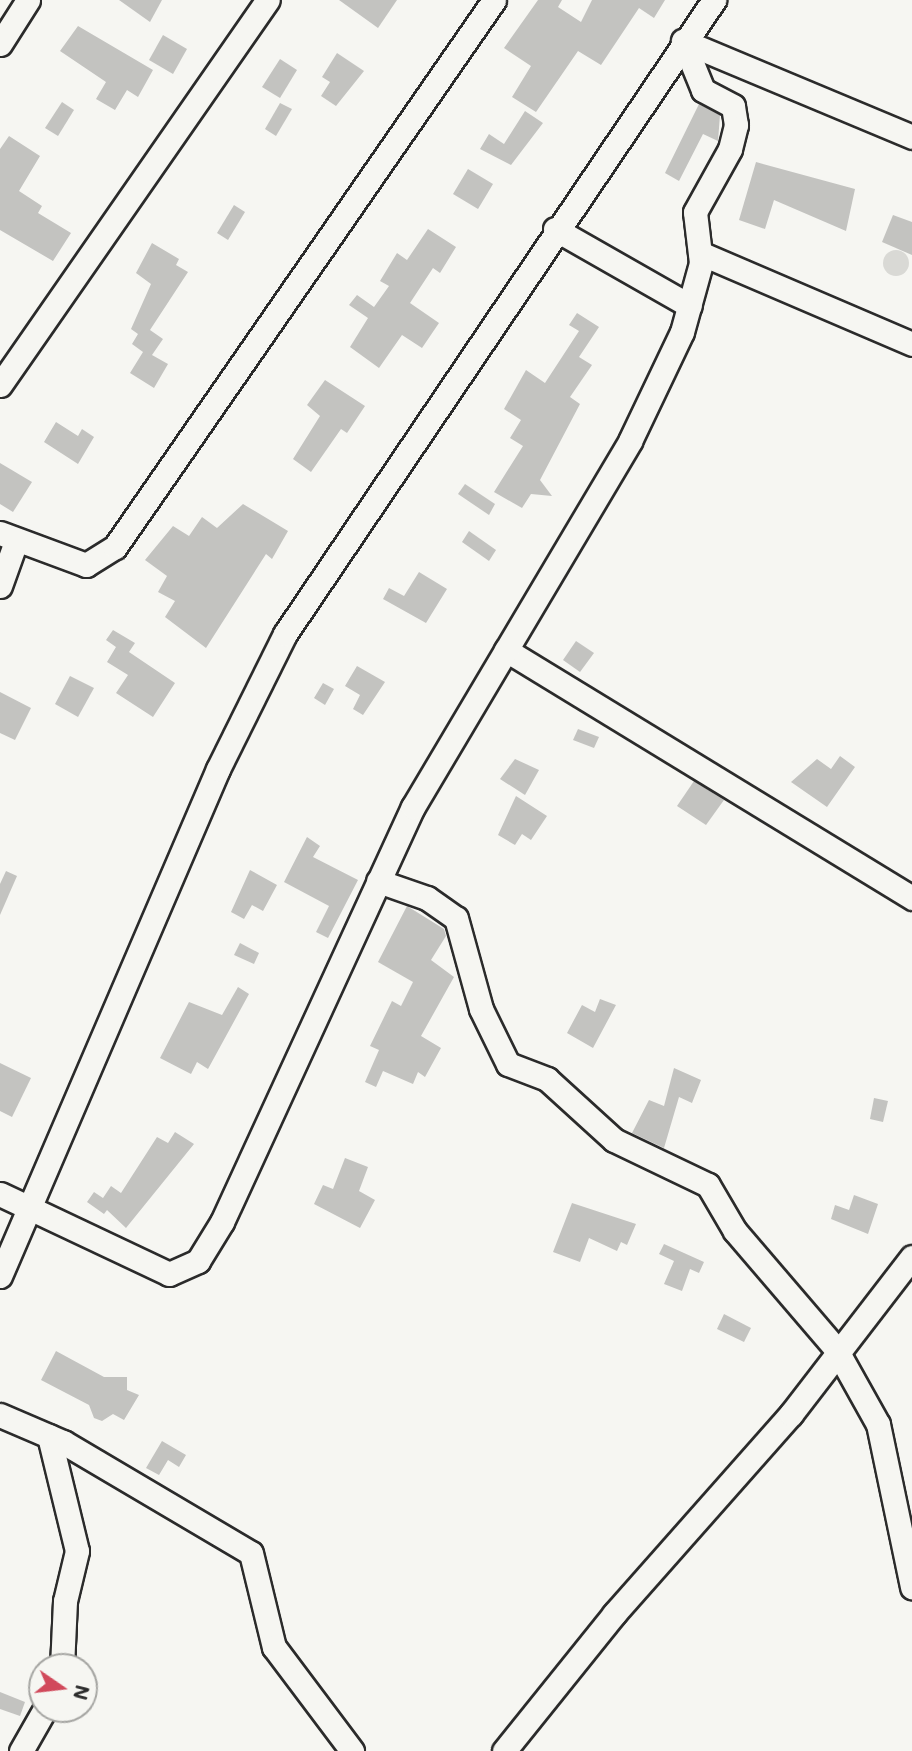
<!DOCTYPE html>
<html>
<head>
<meta charset="utf-8">
<style>
  body { margin:0 }
  #map { position:relative; width:912px; height:1751px; overflow:hidden; background:#f6f6f2; font-family:Mali,sans-serif }
  div>[style] { position:absolute }
  [style*='--x'] { left:calc(var(--x)*1px); top:calc(var(--y)*1px); width:calc(var(--w)*1px); rotate:calc(var(--a)*1deg) }
  .green>* { inset:0; background:#d9d9d5 }
  .round { border-radius:50% }
  .building>* { inset:0; background:#c3c3c0 }
  .roads { filter:drop-shadow(2px 0 #2b2b2b) drop-shadow(-2px 0 #2b2b2b) drop-shadow(0 2px #2b2b2b) drop-shadow(0 -2px #2b2b2b) }
  .minor>* { height:23px; margin:-11.5px; padding:0 11.5px; transform-origin:11.5px; border-radius:11.5px; background:#f6f6f2 }
  span { translate:-50% -50%; white-space:nowrap; text-align:center; line-height:1.15; -webkit-text-stroke:5px #f6f6f2; paint-order:stroke }
  .north { position:absolute; left:28px; top:1653px; width:70px; height:70px; box-sizing:border-box; background:#f6f6f2; border:2px solid #a5a5a2; border-radius:50%; rotate:104deg; font-size:19px; font-weight:700; line-height:28px; text-align:center; color:#2b2b2b }
  .north::after { content:''; display:block; margin:auto; width:24px; height:32px; background:#d1495b; clip-path:polygon(50% 0,100% 100%,50% 72%,0 100%) }
</style>
</head>
<body>
<div id="map">
  <div class="green">
    <div class="round" style="left:883px;top:250px;width:26px;height:26px"></div>
  </div>
  <div class="building">
    <div style="clip-path:polygon(119px 0,162px 0,150px 22px)"></div>
    <div style="clip-path:polygon(339px 0,397px 0,378px 28px)"></div>
    <div style="clip-path:polygon(538px 0,562px 0,558px 7px,581px 22px,592px 0,665px 0,654px 18px,639px 8px,601px 65px,578px 51px,536px 112px,512px 97px,531px 66px,504px 48px)"></div>
    <div style="clip-path:polygon(78px 26px,153px 70px,138px 97px,127px 90px,115px 110px,96px 99px,106px 82px,60px 51px)"></div>
    <div style="clip-path:polygon(163px 35px,187px 49px,173px 74px,149px 60px)"></div>
    <div style="clip-path:polygon(337px 53px,364px 71px,336px 106px,321px 96px,330px 82px,322px 77px)"></div>
    <div style="clip-path:polygon(280px 59px,297px 70px,280px 98px,262px 87px)"></div>
    <div style="clip-path:polygon(62px 102px,74px 110px,58px 136px,45px 128px)"></div>
    <div style="clip-path:polygon(280px 103px,292px 109px,276px 136px,265px 129px)"></div>
    <div style="clip-path:polygon(699px 104px,720px 115px,718px 141px,703px 134px,679px 181px,665px 173px)"></div>
    <div style="clip-path:polygon(525px 111px,543px 123px,511px 165px,480px 149px,489px 134px,504px 144px)"></div>
    <div style="clip-path:polygon(9px 136px,40px 156px,19px 191px,42px 206px,38px 213px,71px 233px,53px 261px,0 230px,0 149px)"></div>
    <div style="clip-path:polygon(756px 162px,855px 189px,846px 231px,774px 200px,765px 229px,739px 220px)"></div>
    <div style="clip-path:polygon(468px 169px,493px 184px,478px 209px,453px 194px)"></div>
    <div style="clip-path:polygon(234px 205px,245px 212px,228px 240px,217px 233px)"></div>
    <div style="clip-path:polygon(893px 215px,912px 222px,912px 255px,882px 242px)"></div>
    <div style="clip-path:polygon(428px 229px,456px 247px,440px 273px,433px 268px,410px 303px,439px 323px,422px 348px,402px 335px,379px 368px,350px 347px,368px 318px,349px 305px,357px 295px,374px 307px,389px 286px,380px 281px,397px 253px,407px 260px)"></div>
    <div style="clip-path:polygon(152px 243px,179px 259px,176px 265px,188px 272px,150px 330px,163px 339px,152px 355px,168px 364px,154px 388px,130px 373px,143px 352px,132px 344px,138px 334px,131px 329px,151px 284px,136px 273px)"></div>
    <div style="clip-path:polygon(577px 313px,599px 327px,579px 357px,592px 365px,570px 397px,580px 404px,540px 480px,552px 496px,531px 494px,522px 508px,494px 492px,523px 446px,510px 438px,521px 420px,504px 409px,526px 370px,545px 383px,579px 331px,569px 325px)"></div>
    <div style="clip-path:polygon(325px 380px,365px 406px,347px 433px,341px 429px,311px 472px,293px 459px,320px 416px,307px 405px)"></div>
    <div style="clip-path:polygon(56px 422px,78px 436px,82px 429px,94px 437px,78px 464px,44px 442px)"></div>
    <div style="clip-path:polygon(0 463px,32px 482px,13px 512px,0 504px)"></div>
    <div style="clip-path:polygon(465px 484px,495px 504px,489px 515px,458px 494px)"></div>
    <div style="clip-path:polygon(243px 504px,288px 531px,272px 559px,266px 554px,206px 648px,165px 617px,175px 601px,158px 592px,167px 576px,145px 560px,173px 526px,189px 536px,202px 517px,217px 528px)"></div>
    <div style="clip-path:polygon(469px 531px,496px 550px,489px 561px,462px 542px)"></div>
    <div style="clip-path:polygon(419px 572px,447px 589px,426px 623px,383px 599px,389px 588px,404px 596px)"></div>
    <div style="clip-path:polygon(113px 630px,135px 643px,129px 652px,175px 683px,153px 717px,116px 693px,128px 675px,107px 662px,116px 647px,106px 640px)"></div>
    <div style="clip-path:polygon(576px 641px,594px 653px,580px 672px,563px 660px)"></div>
    <div style="clip-path:polygon(357px 666px,385px 682px,363px 715px,353px 709px,360px 695px,345px 686px)"></div>
    <div style="clip-path:polygon(70px 676px,94px 688px,78px 717px,55px 704px)"></div>
    <div style="clip-path:polygon(323px 683px,334px 689px,325px 705px,314px 698px)"></div>
    <div style="clip-path:polygon(0 692px,31px 708px,15px 740px,0 733px)"></div>
    <div style="clip-path:polygon(578px 729px,599px 737px,594px 748px,573px 740px)"></div>
    <div style="clip-path:polygon(840px 756px,855px 767px,827px 807px,791px 782px,817px 759px,831px 769px)"></div>
    <div style="clip-path:polygon(515px 759px,539px 770px,525px 795px,500px 779px)"></div>
    <div style="clip-path:polygon(694px 781px,724px 800px,706px 825px,677px 806px)"></div>
    <div style="clip-path:polygon(516px 796px,547px 816px,531px 840px,522px 834px,515px 845px,498px 835px)"></div>
    <div style="clip-path:polygon(307px 837px,320px 846px,313px 857px,358px 880px,328px 938px,316px 932px,329px 906px,284px 882px)"></div>
    <div style="clip-path:polygon(250px 870px,277px 885px,263px 911px,252px 905px,244px 919px,231px 912px)"></div>
    <div style="clip-path:polygon(6px 871px,17px 876px,0 915px,0 884px)"></div>
    <div style="clip-path:polygon(407px 906px,444px 929px,446px 936px,431px 960px,454px 977px,421px 1036px,441px 1048px,425px 1077px,418px 1072px,413px 1084px,383px 1071px,376px 1087px,365px 1082px,379px 1050px,370px 1046px,392px 1001px,401px 1006px,413px 982px,378px 962px)"></div>
    <div style="clip-path:polygon(240px 943px,259px 953px,254px 964px,234px 955px)"></div>
    <div style="clip-path:polygon(238px 987px,249px 994px,208px 1069px,197px 1062px,191px 1074px,160px 1058px,189px 1002px,222px 1015px)"></div>
    <div style="clip-path:polygon(600px 999px,616px 1005px,593px 1048px,567px 1033px,582px 1005px,595px 1012px)"></div>
    <div style="clip-path:polygon(0 1063px,31px 1078px,12px 1117px,0 1111px)"></div>
    <div style="clip-path:polygon(674px 1068px,701px 1080px,692px 1103px,679px 1097px,664px 1148px,632px 1133px,649px 1100px,664px 1106px)"></div>
    <div style="clip-path:polygon(874px 1098px,888px 1101px,883px 1122px,870px 1119px)"></div>
    <div style="clip-path:polygon(175px 1132px,194px 1144px,126px 1228px,107px 1210px,104px 1214px,87px 1202px,94px 1192px,103px 1198px,111px 1186px,121px 1193px,157px 1137px,168px 1143px)"></div>
    <div style="clip-path:polygon(345px 1158px,368px 1167px,359px 1191px,375px 1200px,360px 1228px,314px 1204px,323px 1185px,333px 1189px)"></div>
    <div style="clip-path:polygon(854px 1195px,878px 1204px,868px 1234px,831px 1219px,835px 1205px,849px 1210px)"></div>
    <div style="clip-path:polygon(572px 1203px,636px 1224px,627px 1245px,621px 1242px,617px 1251px,589px 1238px,580px 1262px,553px 1252px)"></div>
    <div style="clip-path:polygon(664px 1244px,704px 1262px,699px 1273px,690px 1269px,682px 1291px,664px 1284px,674px 1261px,659px 1254px)"></div>
    <div style="clip-path:polygon(724px 1314px,751px 1328px,744px 1342px,717px 1329px)"></div>
    <div style="clip-path:polygon(56px 1351px,104px 1377px,127px 1377px,127px 1390px,139px 1395px,124px 1420px,113px 1414px,102px 1421px,94px 1418px,89px 1405px,41px 1380px)"></div>
    <div style="clip-path:polygon(162px 1441px,186px 1455px,179px 1467px,168px 1460px,159px 1475px,146px 1468px)"></div>
    <div style="clip-path:polygon(0 1692px,25px 1702px,20px 1716px,0 1709px)"></div>
  </div>
  <div class="roads">
    <div class="minor">
      <div style="--x:683;--y:41;--w:248;--a:22.7"></div>
      <div style="--x:0;--y:44;--w:52;--a:-57.5"></div>
      <div style="--x:555;--y:229;--w:155;--a:29.7"></div>
      <div style="--x:700;--y:253;--w:231;--a:23.2"></div>
      <div style="--x:0;--y:385;--w:469;--a:-55.2"></div>
      <div style="--x:0;--y:533;--w:92;--a:20.4"></div>
      <div style="--x:86;--y:565;--w:34;--a:-32"></div>
      <div style="--x:115;--y:547;--w:665;--a:-55.28"></div>
      <div style="--x:0;--y:586;--w:48;--a:-70.4"></div>
      <div style="--x:506;--y:650;--w:476;--a:31.4"></div>
      <div style="--x:378;--y:881;--w:52;--a:19.1"></div>
      <div style="--x:427;--y:898;--w:35;--a:35"></div>
      <div style="--x:456;--y:918;--w:94;--a:74.6"></div>
      <div style="--x:481;--y:1009;--w:61;--a:63.9"></div>
      <div style="--x:508;--y:1064;--w:42;--a:21"></div>
      <div style="--x:547;--y:1079;--w:91;--a:42.3"></div>
      <div style="--x:614;--y:1140;--w:104;--a:25.6"></div>
      <div style="--x:708;--y:1185;--w:53;--a:59.6"></div>
      <div style="--x:735;--y:1231;--w:155;--a:49.4"></div>
      <div style="--x:836;--y:1349;--w:86;--a:60.8"></div>
      <div style="--x:878;--y:1424;--w:167;--a:78.2"></div>
      <div style="--x:0;--y:1194;--w:187;--a:25.3"></div>
      <div style="--x:169;--y:1274;--w:32;--a:-24"></div>
      <div style="--x:198;--y:1261;--w:46;--a:-58.4"></div>
      <div style="--x:222;--y:1222;--w:457;--a:-65.3"></div>
      <div style="--x:413;--y:807;--w:425;--a:-59.3"></div>
      <div style="--x:630;--y:441;--w:121;--a:-64.5"></div>
      <div style="--x:682;--y:332;--w:72;--a:-74.6"></div>
      <div style="--x:701;--y:263;--w:51;--a:-96.7"></div>
      <div style="--x:695;--y:212;--w:72;--a:-60.9"></div>
      <div style="--x:730;--y:149;--w:25;--a:-76"></div>
      <div style="--x:736;--y:125;--w:19;--a:-99"></div>
      <div style="--x:733;--y:106;--w:34;--a:-152"></div>
      <div style="--x:703;--y:90;--w:53;--a:-112.2"></div>
      <div style="--x:0;--y:1276;--w:552;--a:-66.73"></div>
      <div style="--x:218;--y:769;--w:151;--a:-63.6"></div>
      <div style="--x:285;--y:634;--w:766;--a:-55.92"></div>
      <div style="--x:0;--y:1415;--w:69;--a:23.2"></div>
      <div style="--x:63;--y:1442;--w:218;--a:30.6"></div>
      <div style="--x:251;--y:1553;--w:97;--a:76.3"></div>
      <div style="--x:274;--y:1647;--w:130;--a:53.1"></div>
      <div style="--x:49;--y:1436;--w:118;--a:76.3"></div>
      <div style="--x:77;--y:1551;--w:51;--a:103.5"></div>
      <div style="--x:65;--y:1601;--w:66;--a:92.6"></div>
      <div style="--x:21;--y:1751;--w:48;--a:-60.3"></div>
      <div style="--x:504;--y:1751;--w:176;--a:-51.2"></div>
      <div style="--x:614;--y:1614;--w:267;--a:-48.5"></div>
      <div style="--x:791;--y:1414;--w:198;--a:-52.4"></div>
    </div>
  </div>
  <div class="north">N</div>
</div>
</body>
</html>
